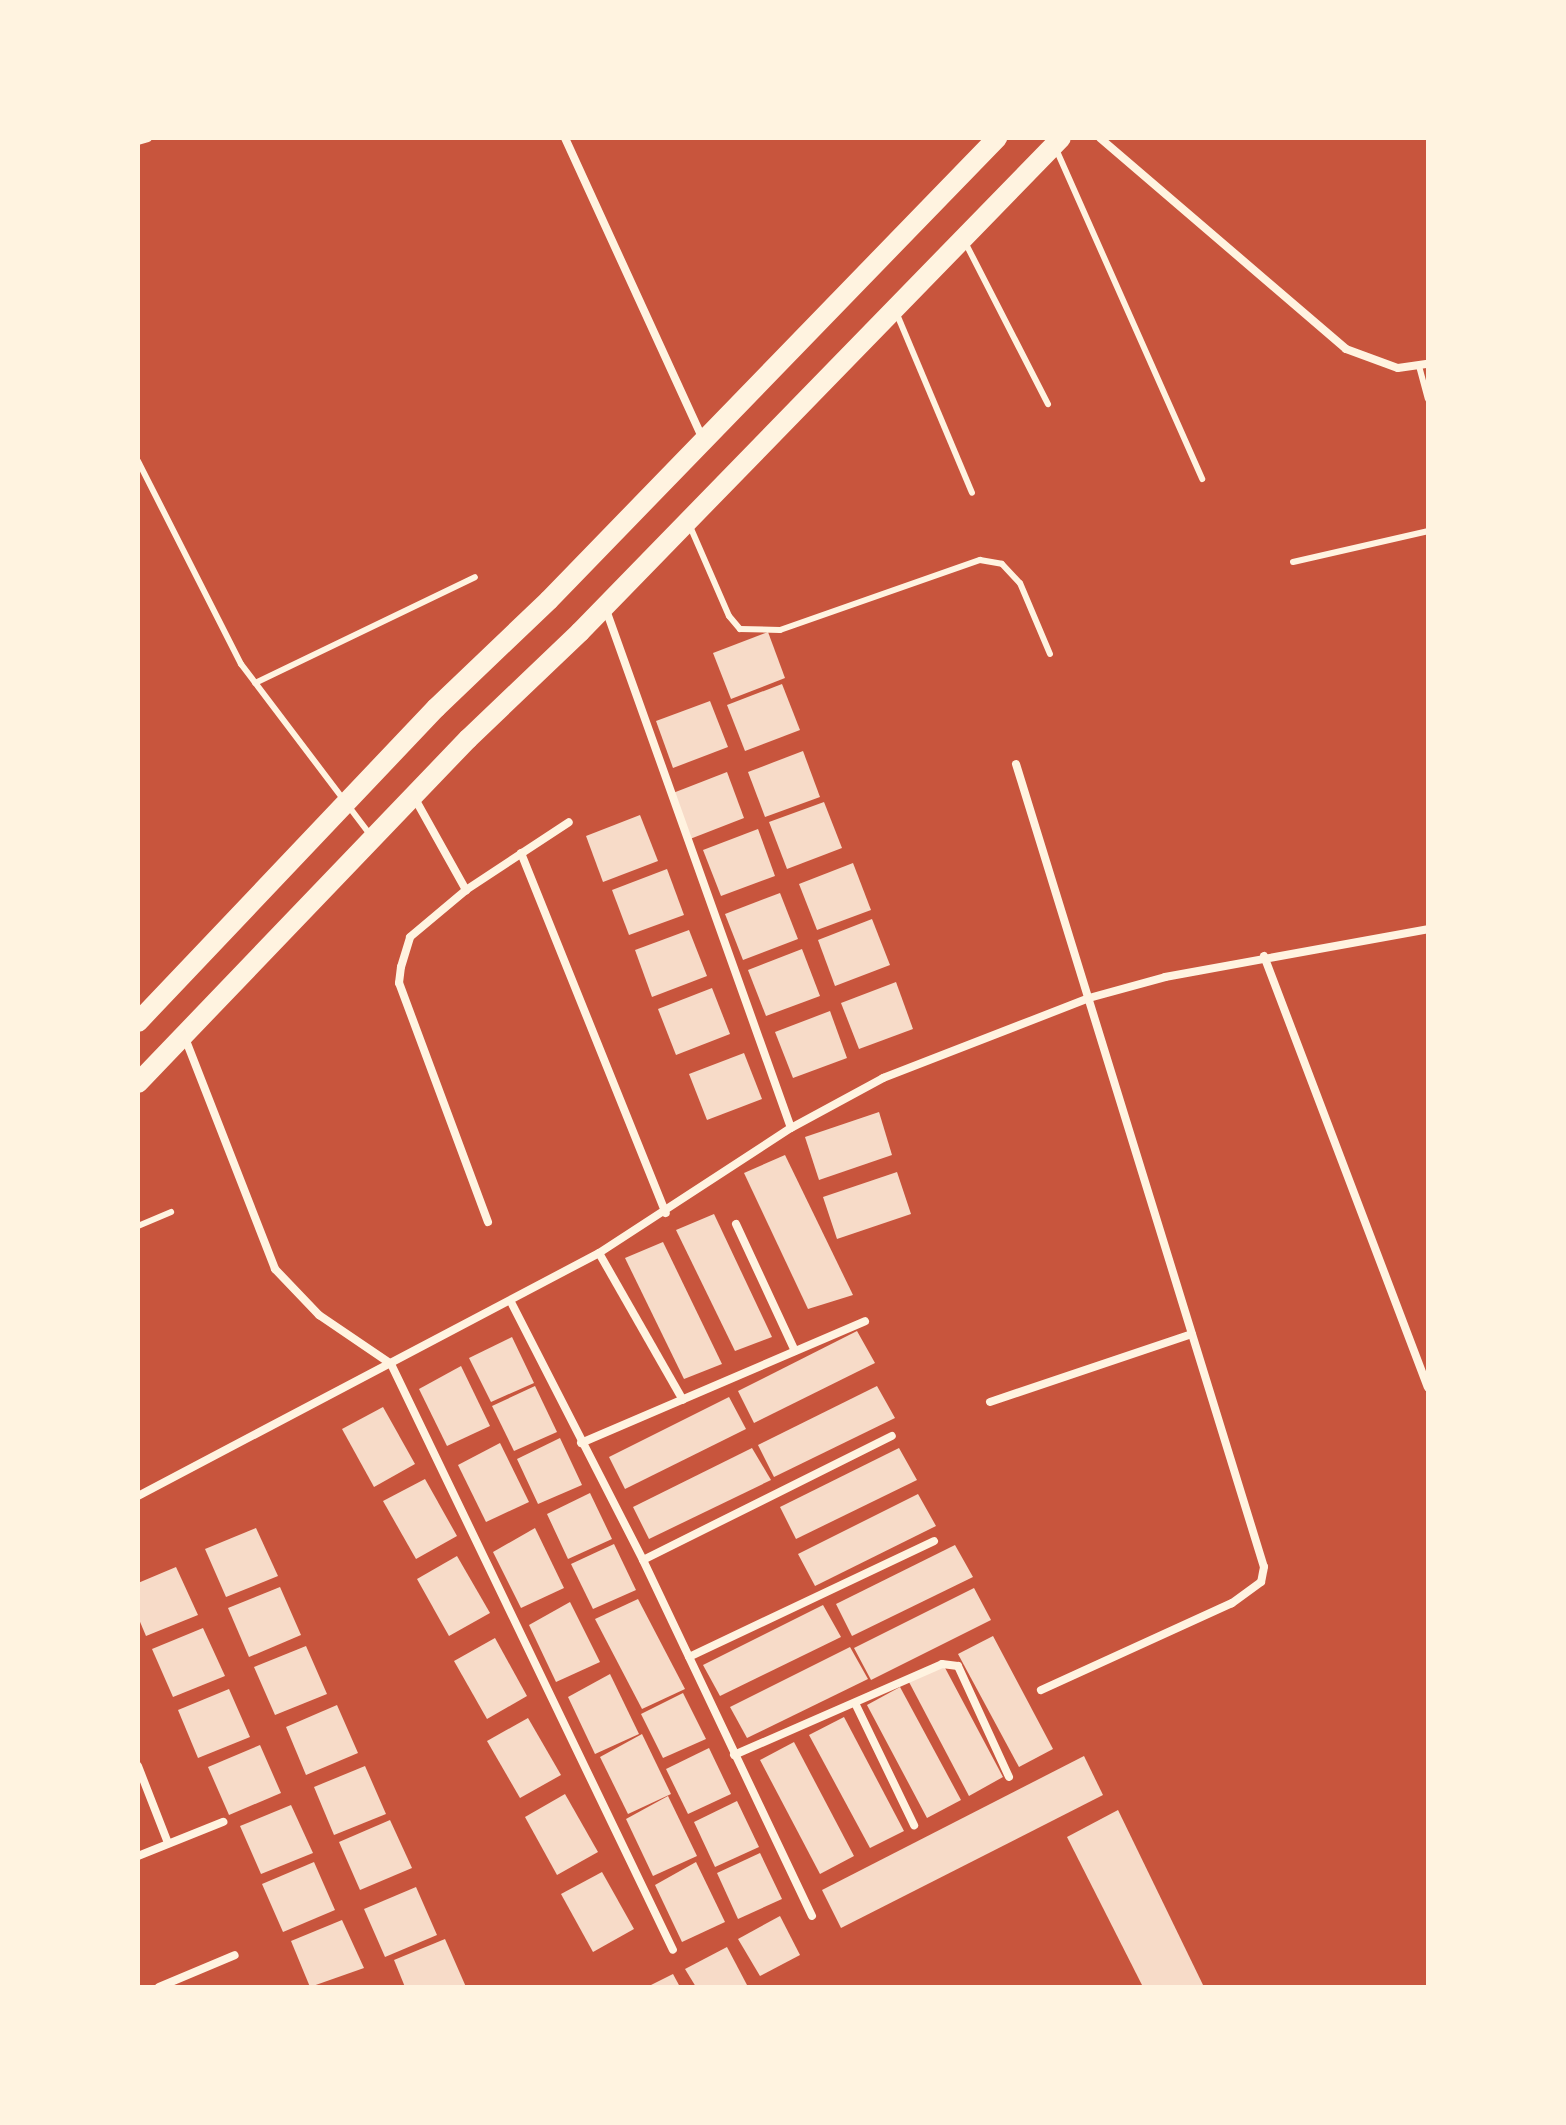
<!DOCTYPE html>
<html>
<head>
<meta charset="utf-8">
<style>
  body { margin:0 }
  #map { position:relative; width:1566px; height:2125px; overflow:hidden; background:#c8553d; font-family:"PT Sans Narrow",sans-serif }
  div>[style] { position:absolute }
  [style*='--x'] { left:calc(var(--x)*1px); top:calc(var(--y)*1px); width:calc(var(--w)*1px); rotate:calc(var(--a)*1deg) }
  .building>* { inset:0; background:#f7dbc8 }
  .service>* { height:6px; margin:-3px; padding:0 3px; transform-origin:3px; border-radius:3px; background:#fff3e0 }
  .minor>* { height:8px; margin:-4px; padding:0 4px; transform-origin:4px; border-radius:4px; background:#fff3e0 }
  .trunk>* { height:20px; margin:-10px; padding:0 10px; transform-origin:10px; border-radius:10px; background:#fff3e0 }
  span { translate:-50% -50%; white-space:nowrap; text-align:center; line-height:1.15; -webkit-text-stroke:7px #fff3e0; paint-order:stroke }
  .frame { position:absolute; inset:0; border:140px solid #fff3e0; pointer-events:none }
</style>
</head>
<body>
<div id="map">
  <div class="building">
    <div style="clip-path:polygon(768px 632px,785px 678px,731px 699px,713px 653px)"></div>
    <div style="clip-path:polygon(782px 684px,800px 730px,745px 751px,727px 705px)"></div>
    <div style="clip-path:polygon(710px 701px,728px 747px,673px 768px,656px 721px)"></div>
    <div style="clip-path:polygon(803px 751px,820px 797px,765px 817px,748px 772px)"></div>
    <div style="clip-path:polygon(727px 772px,744px 818px,690px 839px,673px 793px)"></div>
    <div style="clip-path:polygon(824px 802px,842px 848px,787px 869px,769px 822px)"></div>
    <div style="clip-path:polygon(640px 815px,658px 861px,603px 882px,586px 836px)"></div>
    <div style="clip-path:polygon(758px 829px,775px 876px,721px 896px,703px 850px)"></div>
    <div style="clip-path:polygon(853px 863px,871px 910px,817px 930px,799px 884px)"></div>
    <div style="clip-path:polygon(667px 869px,684px 915px,629px 935px,612px 890px)"></div>
    <div style="clip-path:polygon(780px 893px,798px 939px,743px 960px,725px 914px)"></div>
    <div style="clip-path:polygon(872px 919px,890px 965px,835px 986px,818px 940px)"></div>
    <div style="clip-path:polygon(689px 930px,707px 976px,652px 997px,635px 950px)"></div>
    <div style="clip-path:polygon(802px 949px,820px 996px,766px 1016px,748px 970px)"></div>
    <div style="clip-path:polygon(896px 982px,913px 1029px,859px 1049px,841px 1003px)"></div>
    <div style="clip-path:polygon(712px 988px,730px 1034px,676px 1055px,658px 1009px)"></div>
    <div style="clip-path:polygon(830px 1011px,847px 1058px,793px 1078px,775px 1032px)"></div>
    <div style="clip-path:polygon(744px 1053px,762px 1099px,707px 1120px,689px 1074px)"></div>
    <div style="clip-path:polygon(879px 1112px,892px 1155px,819px 1180px,805px 1137px)"></div>
    <div style="clip-path:polygon(785px 1155px,853px 1295px,808px 1309px,744px 1173px)"></div>
    <div style="clip-path:polygon(897px 1172px,911px 1214px,837px 1239px,823px 1197px)"></div>
    <div style="clip-path:polygon(714px 1214px,772px 1337px,735px 1351px,676px 1230px)"></div>
    <div style="clip-path:polygon(663px 1242px,722px 1364px,684px 1379px,625px 1258px)"></div>
    <div style="clip-path:polygon(857px 1331px,875px 1363px,754px 1423px,738px 1391px)"></div>
    <div style="clip-path:polygon(512px 1337px,534px 1383px,491px 1402px,469px 1358px)"></div>
    <div style="clip-path:polygon(461px 1366px,490px 1426px,447px 1446px,419px 1389px)"></div>
    <div style="clip-path:polygon(535px 1386px,557px 1432px,514px 1451px,492px 1406px)"></div>
    <div style="clip-path:polygon(877px 1386px,895px 1418px,774px 1477px,758px 1445px)"></div>
    <div style="clip-path:polygon(729px 1397px,746px 1429px,625px 1489px,609px 1457px)"></div>
    <div style="clip-path:polygon(383px 1407px,415px 1464px,374px 1487px,342px 1429px)"></div>
    <div style="clip-path:polygon(560px 1438px,582px 1485px,538px 1504px,517px 1459px)"></div>
    <div style="clip-path:polygon(500px 1443px,529px 1502px,486px 1522px,458px 1465px)"></div>
    <div style="clip-path:polygon(752px 1448px,771px 1480px,649px 1539px,633px 1507px)"></div>
    <div style="clip-path:polygon(899px 1448px,917px 1480px,796px 1539px,780px 1507px)"></div>
    <div style="clip-path:polygon(425px 1479px,457px 1536px,416px 1559px,383px 1501px)"></div>
    <div style="clip-path:polygon(590px 1493px,612px 1539px,568px 1559px,547px 1514px)"></div>
    <div style="clip-path:polygon(918px 1494px,936px 1526px,815px 1586px,798px 1554px)"></div>
    <div style="clip-path:polygon(256px 1528px,278px 1576px,226px 1597px,205px 1549px)"></div>
    <div style="clip-path:polygon(535px 1528px,564px 1588px,521px 1608px,493px 1552px)"></div>
    <div style="clip-path:polygon(614px 1544px,636px 1590px,593px 1609px,571px 1564px)"></div>
    <div style="clip-path:polygon(955px 1545px,973px 1577px,852px 1636px,836px 1604px)"></div>
    <div style="clip-path:polygon(457px 1556px,490px 1613px,449px 1636px,417px 1579px)"></div>
    <div style="clip-path:polygon(176px 1567px,198px 1615px,146px 1636px,138px 1617px,138px 1583px)"></div>
    <div style="clip-path:polygon(280px 1587px,301px 1635px,249px 1657px,228px 1608px)"></div>
    <div style="clip-path:polygon(974px 1588px,991px 1620px,871px 1680px,854px 1648px)"></div>
    <div style="clip-path:polygon(638px 1599px,685px 1689px,642px 1709px,595px 1619px)"></div>
    <div style="clip-path:polygon(570px 1602px,600px 1662px,556px 1682px,529px 1625px)"></div>
    <div style="clip-path:polygon(823px 1605px,841px 1637px,720px 1696px,703px 1665px)"></div>
    <div style="clip-path:polygon(203px 1628px,225px 1676px,173px 1697px,152px 1649px)"></div>
    <div style="clip-path:polygon(993px 1636px,1053px 1749px,1019px 1767px,958px 1654px)"></div>
    <div style="clip-path:polygon(495px 1638px,527px 1696px,487px 1719px,454px 1661px)"></div>
    <div style="clip-path:polygon(306px 1646px,327px 1694px,275px 1715px,254px 1667px)"></div>
    <div style="clip-path:polygon(850px 1647px,868px 1679px,747px 1738px,730px 1707px)"></div>
    <div style="clip-path:polygon(943px 1664px,1003px 1777px,969px 1796px,909px 1682px)"></div>
    <div style="clip-path:polygon(610px 1674px,639px 1734px,595px 1754px,568px 1697px)"></div>
    <div style="clip-path:polygon(900px 1687px,961px 1800px,927px 1818px,867px 1705px)"></div>
    <div style="clip-path:polygon(229px 1689px,250px 1737px,198px 1758px,178px 1710px)"></div>
    <div style="clip-path:polygon(683px 1693px,706px 1739px,663px 1758px,641px 1714px)"></div>
    <div style="clip-path:polygon(337px 1705px,358px 1753px,306px 1775px,286px 1727px)"></div>
    <div style="clip-path:polygon(844px 1717px,904px 1831px,870px 1848px,809px 1735px)"></div>
    <div style="clip-path:polygon(528px 1718px,561px 1775px,520px 1798px,487px 1741px)"></div>
    <div style="clip-path:polygon(642px 1734px,671px 1794px,628px 1814px,600px 1757px)"></div>
    <div style="clip-path:polygon(794px 1742px,854px 1856px,820px 1874px,760px 1760px)"></div>
    <div style="clip-path:polygon(260px 1745px,281px 1793px,229px 1815px,208px 1767px)"></div>
    <div style="clip-path:polygon(709px 1748px,731px 1794px,688px 1814px,666px 1769px)"></div>
    <div style="clip-path:polygon(1084px 1756px,1103px 1795px,841px 1928px,822px 1890px)"></div>
    <div style="clip-path:polygon(365px 1766px,386px 1814px,334px 1835px,314px 1787px)"></div>
    <div style="clip-path:polygon(565px 1794px,598px 1852px,557px 1875px,525px 1817px)"></div>
    <div style="clip-path:polygon(668px 1796px,697px 1856px,653px 1876px,626px 1819px)"></div>
    <div style="clip-path:polygon(737px 1801px,759px 1847px,715px 1867px,694px 1822px)"></div>
    <div style="clip-path:polygon(291px 1805px,313px 1853px,261px 1874px,240px 1826px)"></div>
    <div style="clip-path:polygon(1118px 1810px,1204px 1987px,1143px 1987px,1067px 1837px)"></div>
    <div style="clip-path:polygon(390px 1820px,412px 1868px,360px 1890px,339px 1842px)"></div>
    <div style="clip-path:polygon(760px 1853px,782px 1899px,738px 1919px,717px 1873px)"></div>
    <div style="clip-path:polygon(314px 1862px,335px 1910px,283px 1932px,262px 1884px)"></div>
    <div style="clip-path:polygon(696px 1862px,725px 1922px,682px 1942px,655px 1885px)"></div>
    <div style="clip-path:polygon(602px 1872px,634px 1929px,593px 1952px,561px 1894px)"></div>
    <div style="clip-path:polygon(416px 1887px,437px 1935px,385px 1957px,364px 1909px)"></div>
    <div style="clip-path:polygon(780px 1916px,800px 1955px,760px 1976px,738px 1939px)"></div>
    <div style="clip-path:polygon(342px 1920px,364px 1968px,310px 1987px,291px 1941px)"></div>
    <div style="clip-path:polygon(445px 1939px,466px 1987px,405px 1987px,394px 1960px)"></div>
    <div style="clip-path:polygon(727px 1947px,747px 1985px,696px 1987px,685px 1969px)"></div>
    <div style="clip-path:polygon(673px 1974px,680px 1987px,647px 1987px)"></div>
  </div>
  <div class="service">
    <div style="--x:1056;--y:149;--w:361;--a:66.1"></div>
    <div style="--x:966;--y:244;--w:180;--a:62.9"></div>
    <div style="--x:896;--y:312;--w:196;--a:67.2"></div>
    <div style="--x:1419;--y:366;--w:34;--a:75"></div>
    <div style="--x:138;--y:461;--w:228;--a:63.1"></div>
    <div style="--x:241;--y:664;--w:216;--a:52.9"></div>
    <div style="--x:689;--y:524;--w:100;--a:66.5"></div>
    <div style="--x:729;--y:616;--w:17;--a:50"></div>
    <div style="--x:740;--y:629;--w:40;--a:1.4"></div>
    <div style="--x:780;--y:630;--w:212;--a:-19.3"></div>
    <div style="--x:980;--y:560;--w:22;--a:10"></div>
    <div style="--x:1002;--y:564;--w:26;--a:47"></div>
    <div style="--x:1020;--y:583;--w:77;--a:67.1"></div>
    <div style="--x:1293;--y:562;--w:139;--a:-12.9"></div>
    <div style="--x:255;--y:683;--w:244;--a:-25.7"></div>
    <div style="--x:138;--y:1226;--w:36;--a:-23"></div>
  </div>
  <div class="minor">
    <div style="--x:565;--y:138;--w:331;--a:65.4"></div>
    <div style="--x:1100;--y:138;--w:324;--a:40.6"></div>
    <div style="--x:1346;--y:349;--w:55;--a:20.1"></div>
    <div style="--x:1398;--y:368;--w:30;--a:-8"></div>
    <div style="--x:138;--y:141;--w:10;--a:-17"></div>
    <div style="--x:605;--y:607;--w:553;--a:70.35"></div>
    <div style="--x:1016;--y:764;--w:840;--a:72.84"></div>
    <div style="--x:1264;--y:1567;--w:15;--a:101"></div>
    <div style="--x:1261;--y:1582;--w:36;--a:144"></div>
    <div style="--x:1232;--y:1603;--w:210;--a:155.5"></div>
    <div style="--x:414;--y:797;--w:107;--a:60.8"></div>
    <div style="--x:521;--y:853;--w:388;--a:68.1"></div>
    <div style="--x:1264;--y:956;--w:461;--a:69.2"></div>
    <div style="--x:185;--y:1038;--w:248;--a:68.7"></div>
    <div style="--x:275;--y:1269;--w:64;--a:46.3"></div>
    <div style="--x:319;--y:1315;--w:87;--a:34.2"></div>
    <div style="--x:391;--y:1364;--w:650;--a:64.3"></div>
    <div style="--x:488;--y:1222;--w:255;--a:-110.4"></div>
    <div style="--x:399;--y:983;--w:16;--a:-83"></div>
    <div style="--x:401;--y:967;--w:31;--a:-73"></div>
    <div style="--x:410;--y:937;--w:73;--a:-40"></div>
    <div style="--x:466;--y:890;--w:123;--a:-33.4"></div>
    <div style="--x:736;--y:1224;--w:140;--a:65.1"></div>
    <div style="--x:599;--y:1253;--w:169;--a:60.3"></div>
    <div style="--x:511;--y:1302;--w:290;--a:62.9"></div>
    <div style="--x:643;--y:1560;--w:394;--a:64.6"></div>
    <div style="--x:990;--y:1402;--w:213;--a:-18.6"></div>
    <div style="--x:581;--y:1443;--w:309;--a:-23.2"></div>
    <div style="--x:138;--y:1496;--w:521;--a:-27.79"></div>
    <div style="--x:599;--y:1253;--w:229;--a:-33.1"></div>
    <div style="--x:791;--y:1128;--w:105;--a:-28.5"></div>
    <div style="--x:883;--y:1078;--w:221;--a:-21.2"></div>
    <div style="--x:1089;--y:998;--w:79;--a:-15.4"></div>
    <div style="--x:1165;--y:977;--w:267;--a:-10.3"></div>
    <div style="--x:643;--y:1560;--w:278;--a:-26.5"></div>
    <div style="--x:689;--y:1657;--w:271;--a:-25.3"></div>
    <div style="--x:855;--y:1703;--w:136;--a:64.2"></div>
    <div style="--x:734;--y:1755;--w:227;--a:-23.6"></div>
    <div style="--x:942;--y:1664;--w:16;--a:7"></div>
    <div style="--x:958;--y:1666;--w:122;--a:65.3"></div>
    <div style="--x:138;--y:1766;--w:83;--a:68.7"></div>
    <div style="--x:138;--y:1856;--w:92;--a:-21.8"></div>
    <div style="--x:159;--y:1987;--w:82;--a:-22.8"></div>
  </div>
  <div class="trunk">
    <div style="--x:138;--y:1022;--w:433;--a:-46.5"></div>
    <div style="--x:436;--y:708;--w:156;--a:-43.7"></div>
    <div style="--x:549;--y:600;--w:644;--a:-45.88"></div>
    <div style="--x:138;--y:1083;--w:477;--a:-46.2"></div>
    <div style="--x:468;--y:739;--w:155;--a:-43.7"></div>
    <div style="--x:580;--y:632;--w:689;--a:-45.76"></div>
  </div>
  <div class="frame"></div>
</div>
</body>
</html>
